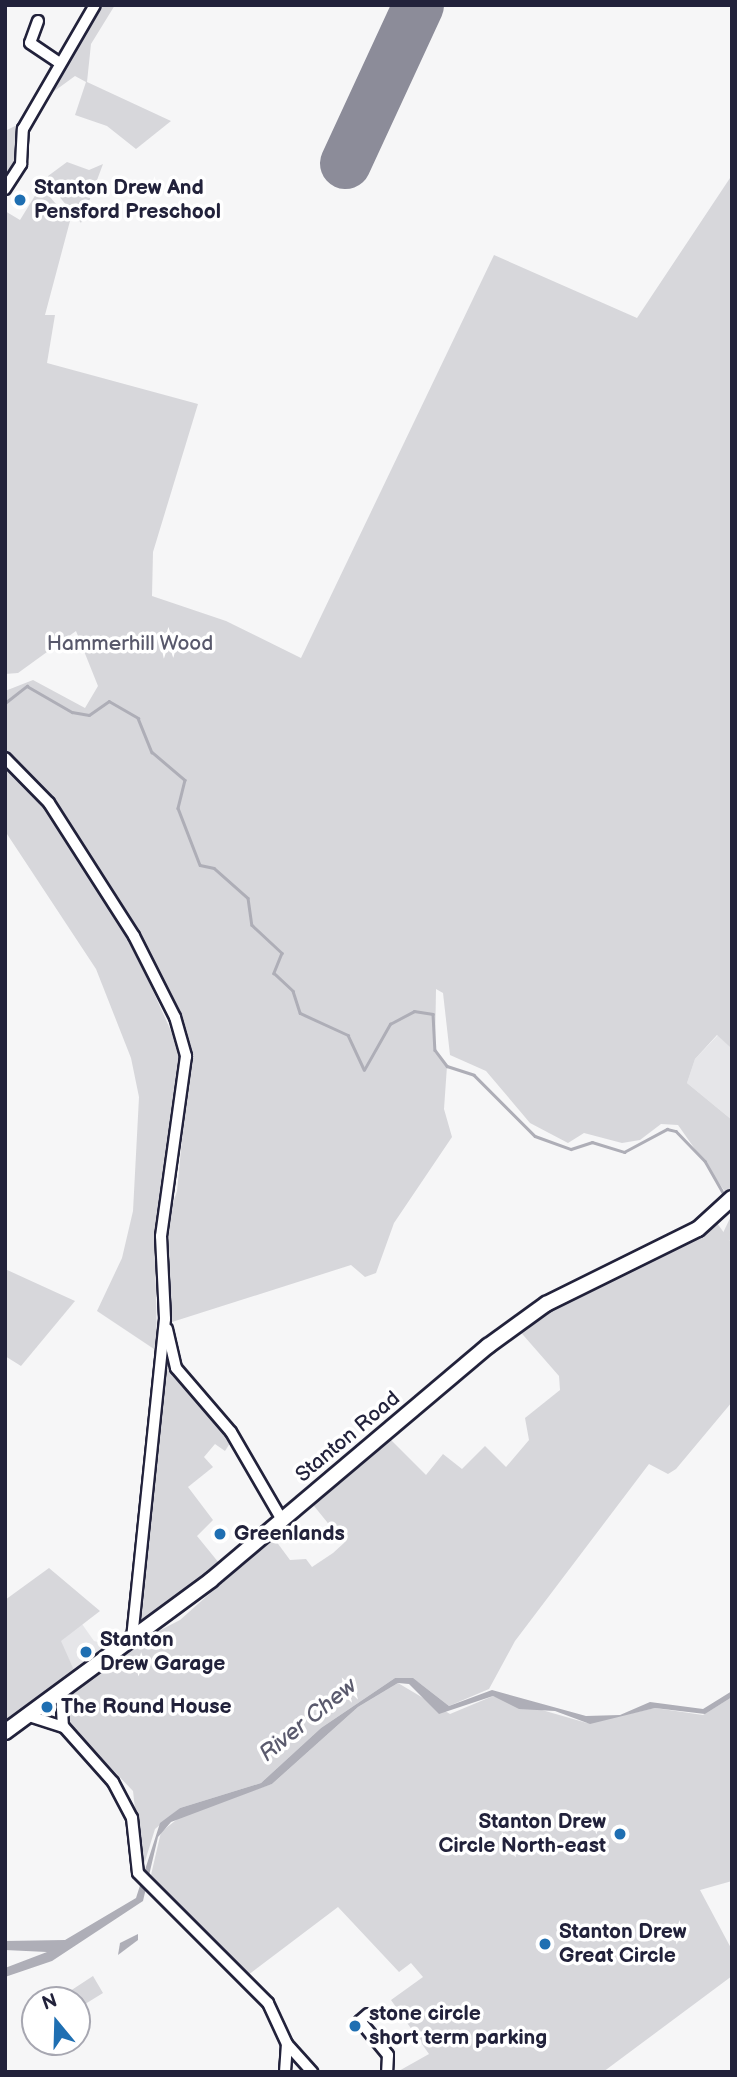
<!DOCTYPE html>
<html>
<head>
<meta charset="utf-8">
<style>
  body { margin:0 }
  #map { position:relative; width:737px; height:2077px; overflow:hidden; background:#f6f6f7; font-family:"Balsamiq Sans",sans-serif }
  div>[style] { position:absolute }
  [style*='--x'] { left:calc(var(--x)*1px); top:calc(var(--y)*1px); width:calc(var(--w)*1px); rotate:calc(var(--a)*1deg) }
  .built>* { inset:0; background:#e6e6e9 }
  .green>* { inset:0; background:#d7d7db }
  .water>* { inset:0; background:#aeaeb7 }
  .stream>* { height:2.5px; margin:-1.25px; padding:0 1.25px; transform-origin:1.25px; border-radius:1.25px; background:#aeaeb7 }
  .runway>* { height:51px; margin:-25.5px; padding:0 25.5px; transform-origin:25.5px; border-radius:25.5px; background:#8c8c99 }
  .roads { filter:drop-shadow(2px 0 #22223b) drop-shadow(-2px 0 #22223b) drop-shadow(0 2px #22223b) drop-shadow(0 -2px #22223b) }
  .minor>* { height:10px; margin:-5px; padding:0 5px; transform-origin:5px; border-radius:5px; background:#fff }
  .major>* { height:14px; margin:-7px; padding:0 7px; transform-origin:7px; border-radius:7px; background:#fff }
  .dots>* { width:19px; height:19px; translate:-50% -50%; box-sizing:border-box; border:4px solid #fff; border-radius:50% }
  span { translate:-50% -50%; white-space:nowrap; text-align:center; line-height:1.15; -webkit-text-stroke:7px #fff; paint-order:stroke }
  .poi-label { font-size:21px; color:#22223b; font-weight:700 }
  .left { translate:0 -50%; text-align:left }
  .right { translate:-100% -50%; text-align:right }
  .park-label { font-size:21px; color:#58586b }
  .street-label { font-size:21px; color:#22223b }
  .water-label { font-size:23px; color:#5a5a6d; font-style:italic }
  .frame { position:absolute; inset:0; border:7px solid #22223b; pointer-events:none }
  .north { position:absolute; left:21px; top:1986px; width:70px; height:70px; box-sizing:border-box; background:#fff; border:2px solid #a7a7b1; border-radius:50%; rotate:341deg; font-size:19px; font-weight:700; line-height:28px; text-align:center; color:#22223b }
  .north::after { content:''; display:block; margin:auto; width:24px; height:32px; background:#1f6fb2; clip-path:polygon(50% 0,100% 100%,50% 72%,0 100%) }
</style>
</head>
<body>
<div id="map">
  <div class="built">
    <div style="clip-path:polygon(718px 1035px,732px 1049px,732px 1120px,687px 1083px,695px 1059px)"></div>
    <div style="clip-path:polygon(82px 1624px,94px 1641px,112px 1646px,74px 1670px,60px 1641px)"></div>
  </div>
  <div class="green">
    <div style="clip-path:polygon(100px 5px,115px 5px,91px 44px,87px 82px,171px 121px,136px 149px,107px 126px,75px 115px,86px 82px,75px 76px,49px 95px)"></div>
    <div style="clip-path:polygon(403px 5px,434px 5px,351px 188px,323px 176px)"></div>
    <div style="clip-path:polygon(15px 126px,22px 130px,17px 163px,5px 182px,5px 131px)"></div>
    <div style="clip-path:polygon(67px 162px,89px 170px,103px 164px,81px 223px,48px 183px,48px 176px)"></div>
    <div style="clip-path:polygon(732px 175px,732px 1049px,717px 1035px,695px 1059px,687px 1083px,732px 1120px,732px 1189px,728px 1196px,678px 1125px,661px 1124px,640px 1140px,622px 1143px,584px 1133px,568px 1143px,530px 1123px,486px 1071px,450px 1055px,443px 993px,436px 989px,435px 1050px,447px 1066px,444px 1109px,452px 1137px,394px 1223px,376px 1273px,365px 1277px,351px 1265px,172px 1322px,166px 1224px,177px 1191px,191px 1046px,134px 927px,82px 843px,5px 753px,5px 691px,33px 680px,85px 708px,98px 686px,76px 631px,18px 673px,5px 674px,5px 211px,20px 220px,41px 186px,70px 221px,45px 315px,55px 315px,47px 363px,198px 404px,153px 552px,152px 596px,226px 621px,301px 658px,494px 255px,637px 318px)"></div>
    <div style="clip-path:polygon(5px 763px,41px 801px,126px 931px,180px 1051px,155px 1242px,157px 1351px,97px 1311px,122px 1258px,133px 1211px,139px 1097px,131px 1058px,96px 969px,5px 831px)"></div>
    <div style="clip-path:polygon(732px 1214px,732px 1241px,730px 1241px,722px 1235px)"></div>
    <div style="clip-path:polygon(717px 1223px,732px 1244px,732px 1402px,676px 1469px,668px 1474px,649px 1464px,515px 1641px,489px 1689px,449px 1706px,418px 1682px,395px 1678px,321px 1728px,261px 1783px,180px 1808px,155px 1829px,142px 1871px,133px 1791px,69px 1724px,64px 1712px,74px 1688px,116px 1653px,180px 1620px,273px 1537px,290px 1560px,306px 1559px,312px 1567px,333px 1553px,344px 1543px,310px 1501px,389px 1438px,426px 1475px,443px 1454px,462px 1469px,485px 1446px,506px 1467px,529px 1440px,525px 1418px,560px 1390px,559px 1376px,517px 1328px)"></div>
    <div style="clip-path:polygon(5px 1269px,75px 1301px,21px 1366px,5px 1356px)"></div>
    <div style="clip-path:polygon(163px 1368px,170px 1368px,232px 1440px,225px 1451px,215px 1444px,204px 1457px,213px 1467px,188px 1487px,213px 1520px,197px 1536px,219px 1563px,140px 1621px)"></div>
    <div style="clip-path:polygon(49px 1568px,100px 1611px,61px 1641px,74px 1670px,5px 1727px,5px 1600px)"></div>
    <div style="clip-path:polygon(398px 1683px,450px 1714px,493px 1696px,587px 1723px,655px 1708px,703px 1715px,732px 1697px,732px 1881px,700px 1890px,732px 1950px,732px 1976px,603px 2072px,397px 2072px,429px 2054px,391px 2000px,423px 1977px,411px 1963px,399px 1972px,338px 1907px,248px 1975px,151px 1875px,161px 1832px,185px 1813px,272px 1784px,358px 1707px)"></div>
    <div style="clip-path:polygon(93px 1976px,103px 1993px,77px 2009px,77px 2000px,64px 1995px)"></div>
  </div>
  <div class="water">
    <div style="clip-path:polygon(395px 1678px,413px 1678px,449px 1706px,492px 1690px,586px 1716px,620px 1715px,650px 1702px,703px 1709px,732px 1691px,732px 1697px,705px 1714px,655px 1708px,590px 1724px,555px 1711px,519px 1709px,493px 1696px,439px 1714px,409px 1684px,398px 1683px,358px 1707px,272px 1784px,171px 1822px,158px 1837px,143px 1901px,52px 1961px,5px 1977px,5px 1968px,47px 1952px,5px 1950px,5px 1941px,65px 1940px,136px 1898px,160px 1823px,180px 1808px,261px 1783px,321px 1728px)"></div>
    <div style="clip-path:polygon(138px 1934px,138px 1940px,118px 1955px,120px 1943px)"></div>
  </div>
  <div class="stream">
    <div style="--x:5;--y:703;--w:28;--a:-38"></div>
    <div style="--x:27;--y:686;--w:52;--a:30"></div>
    <div style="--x:72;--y:712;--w:17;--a:10"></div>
    <div style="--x:89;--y:715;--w:24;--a:-35"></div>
    <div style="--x:109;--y:701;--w:34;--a:30"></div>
    <div style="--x:138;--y:718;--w:37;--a:68"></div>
    <div style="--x:152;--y:752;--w:43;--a:40.3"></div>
    <div style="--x:185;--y:780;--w:29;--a:104"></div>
    <div style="--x:178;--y:808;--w:61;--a:68.9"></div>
    <div style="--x:200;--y:865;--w:14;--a:12"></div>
    <div style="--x:214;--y:868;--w:45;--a:41.4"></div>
    <div style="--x:248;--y:898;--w:27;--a:82"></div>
    <div style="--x:252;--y:925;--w:41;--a:43"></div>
    <div style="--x:282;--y:953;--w:22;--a:112"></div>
    <div style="--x:274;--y:973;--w:26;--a:43"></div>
    <div style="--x:293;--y:991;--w:23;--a:72"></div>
    <div style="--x:300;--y:1013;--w:53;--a:24.6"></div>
    <div style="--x:348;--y:1035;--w:38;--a:65"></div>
    <div style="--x:364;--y:1070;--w:53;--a:-60.5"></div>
    <div style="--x:390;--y:1024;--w:27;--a:-28"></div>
    <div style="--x:414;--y:1011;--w:19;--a:9"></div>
    <div style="--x:433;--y:1014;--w:36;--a:87"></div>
    <div style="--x:435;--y:1050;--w:20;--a:53"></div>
    <div style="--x:447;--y:1066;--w:28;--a:18"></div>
    <div style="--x:474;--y:1075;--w:86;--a:45"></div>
    <div style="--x:535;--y:1136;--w:38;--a:20"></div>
    <div style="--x:571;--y:1149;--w:22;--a:-18"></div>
    <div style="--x:592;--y:1142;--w:34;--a:17"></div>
    <div style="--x:624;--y:1152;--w:49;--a:-28.1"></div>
    <div style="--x:667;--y:1129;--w:9;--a:13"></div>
    <div style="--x:676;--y:1131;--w:42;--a:46"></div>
    <div style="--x:705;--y:1161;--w:40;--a:60.3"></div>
  </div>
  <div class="runway">
    <div style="--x:345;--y:163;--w:174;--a:-65.2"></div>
  </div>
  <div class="roads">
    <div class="minor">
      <div style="--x:38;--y:21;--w:23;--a:110"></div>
      <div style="--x:30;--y:43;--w:32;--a:34"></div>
      <div style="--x:5;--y:189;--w:30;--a:-57"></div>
      <div style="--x:21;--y:164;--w:35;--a:-87"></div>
      <div style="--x:23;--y:129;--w:143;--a:-59.9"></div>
      <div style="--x:5;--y:758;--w:63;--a:45.6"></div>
      <div style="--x:49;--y:803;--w:158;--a:57.4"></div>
      <div style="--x:134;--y:936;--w:91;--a:63.2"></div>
      <div style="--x:175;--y:1017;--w:41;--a:74.2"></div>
      <div style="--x:186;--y:1056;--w:182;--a:97.9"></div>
      <div style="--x:161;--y:1236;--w:83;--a:87.2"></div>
      <div style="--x:165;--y:1319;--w:321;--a:95.9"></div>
      <div style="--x:167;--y:1329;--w:40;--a:77"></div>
      <div style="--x:176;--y:1368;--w:84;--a:49.3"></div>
      <div style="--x:231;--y:1432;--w:102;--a:59.9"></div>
      <div style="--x:61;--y:1690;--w:34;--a:87"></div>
      <div style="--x:26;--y:1715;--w:40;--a:18"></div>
      <div style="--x:64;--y:1727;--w:74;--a:48.3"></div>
      <div style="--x:113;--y:1782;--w:41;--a:62.2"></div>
      <div style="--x:132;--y:1818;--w:55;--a:83.8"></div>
      <div style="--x:138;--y:1873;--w:184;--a:45"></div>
      <div style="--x:268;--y:2003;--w:45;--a:65.1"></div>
      <div style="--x:287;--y:2044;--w:38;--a:48"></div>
      <div style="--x:368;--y:2014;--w:11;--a:139"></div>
      <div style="--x:360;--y:2021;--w:44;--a:50.5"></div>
      <div style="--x:388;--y:2055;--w:17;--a:93"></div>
      <div style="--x:285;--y:2072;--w:28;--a:-86"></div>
    </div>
    <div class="major">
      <div style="--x:5;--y:1732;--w:256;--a:-36.4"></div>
      <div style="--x:211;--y:1580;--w:363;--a:-40.2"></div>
      <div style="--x:488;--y:1346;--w:72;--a:-35.9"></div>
      <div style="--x:546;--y:1304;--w:169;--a:-26.3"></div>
      <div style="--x:698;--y:1229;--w:46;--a:-42.4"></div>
    </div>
  </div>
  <div class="dots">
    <div style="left:20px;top:200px;background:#1f6fb2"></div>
    <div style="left:220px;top:1534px;background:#1f6fb2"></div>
    <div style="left:86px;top:1652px;background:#1f6fb2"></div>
    <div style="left:47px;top:1707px;background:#1f6fb2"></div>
    <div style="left:620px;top:1834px;background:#1f6fb2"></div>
    <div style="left:545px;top:1944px;background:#1f6fb2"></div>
    <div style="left:355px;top:2026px;background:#1f6fb2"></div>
  </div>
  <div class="poi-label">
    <span class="left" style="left:34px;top:200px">Stanton Drew And<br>Pensford Preschool</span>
    <span class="left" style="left:234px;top:1534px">Greenlands</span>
    <span class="left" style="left:100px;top:1652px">Stanton<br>Drew Garage</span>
    <span class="left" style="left:61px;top:1707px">The Round House</span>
    <span class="right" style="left:606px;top:1834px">Stanton Drew<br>Circle North-east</span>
    <span class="left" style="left:559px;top:1944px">Stanton Drew<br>Great Circle</span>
    <span class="left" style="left:369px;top:2026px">stone circle<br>short term parking</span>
  </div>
  <div class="park-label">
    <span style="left:130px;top:644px">Hammerhill Wood</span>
  </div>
  <div class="street-label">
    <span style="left:348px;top:1437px;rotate:-40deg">Stanton Road</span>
  </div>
  <div class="water-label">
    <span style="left:308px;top:1720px;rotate:-39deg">River Chew</span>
  </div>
  <div class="frame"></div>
  <div class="north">N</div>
</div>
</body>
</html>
